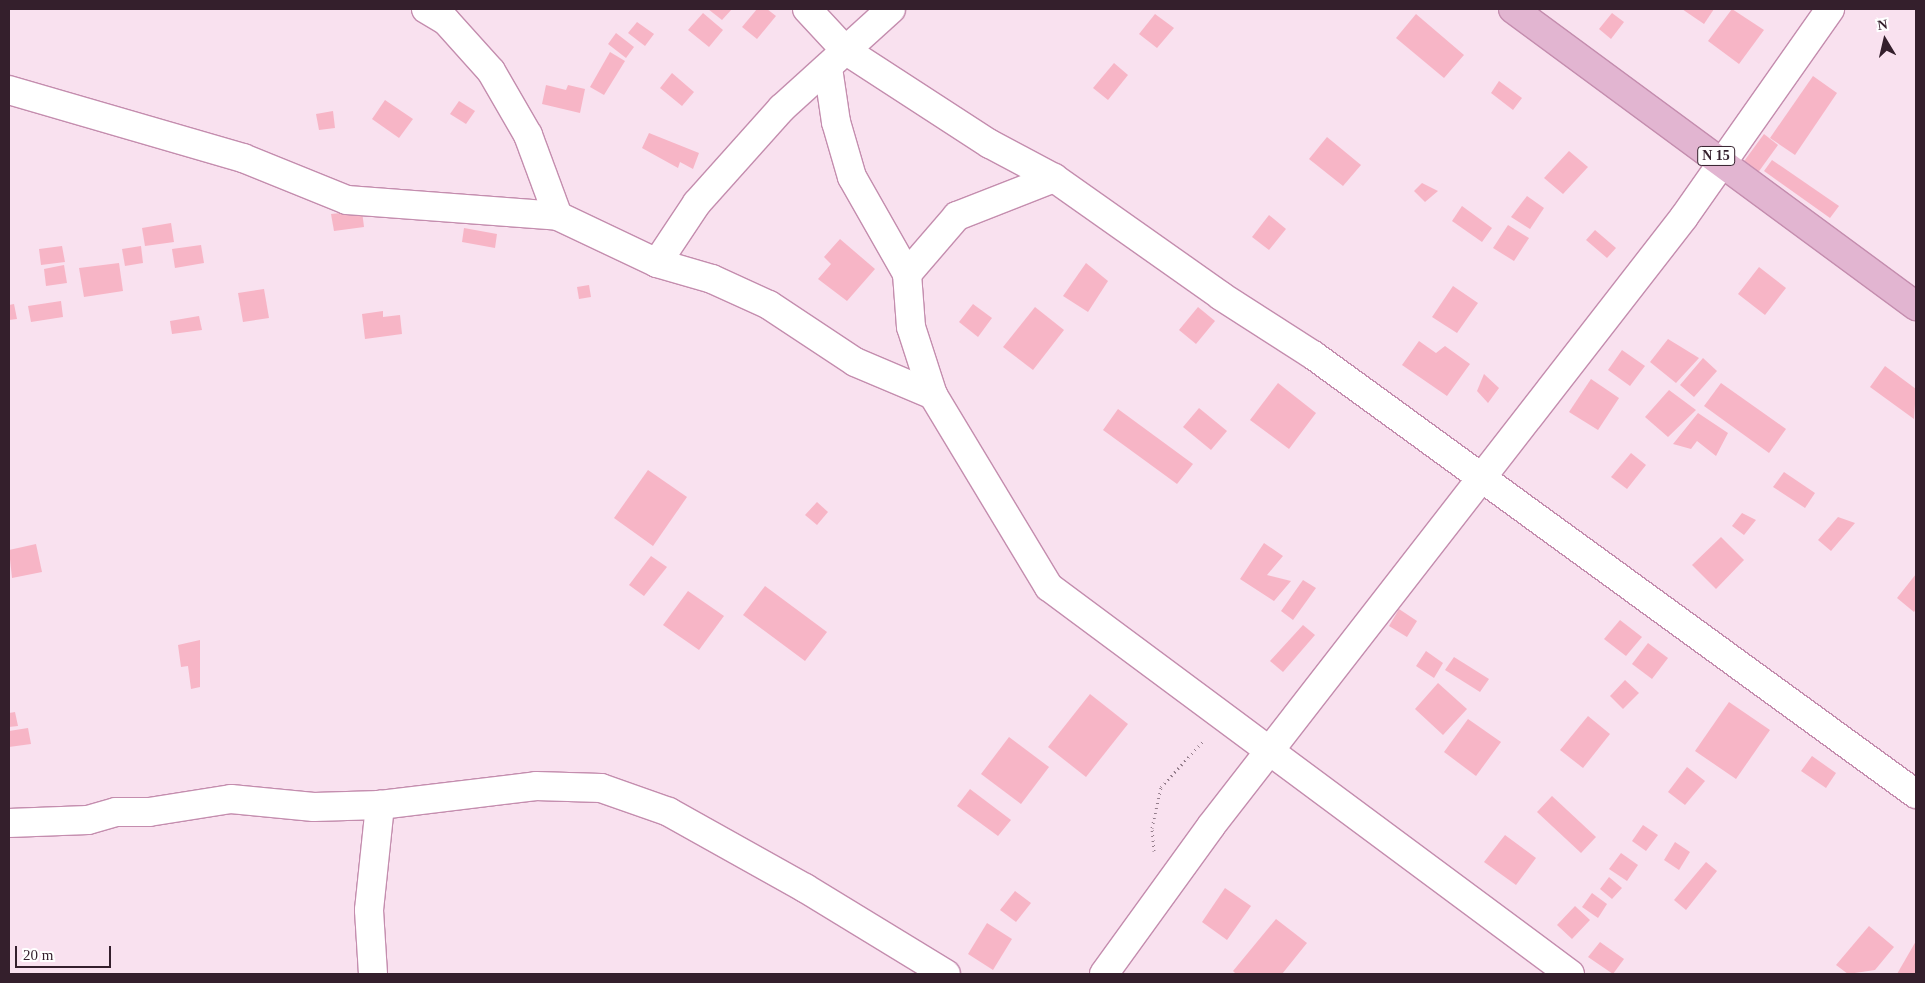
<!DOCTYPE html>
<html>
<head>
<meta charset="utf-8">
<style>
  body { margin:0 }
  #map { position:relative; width:1925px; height:983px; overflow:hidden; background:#f9e1ef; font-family:Georgia,serif }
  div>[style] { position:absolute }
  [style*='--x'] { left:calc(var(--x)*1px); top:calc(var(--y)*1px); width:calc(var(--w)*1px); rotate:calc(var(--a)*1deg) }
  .building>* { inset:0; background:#f7b5c6 }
  .path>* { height:3px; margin-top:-1.5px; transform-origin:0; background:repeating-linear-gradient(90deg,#957e8c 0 1px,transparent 0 5px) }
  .roads { filter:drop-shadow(1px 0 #c48dae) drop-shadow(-1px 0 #c48dae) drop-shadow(0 1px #c48dae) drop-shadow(0 -1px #c48dae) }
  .minor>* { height:28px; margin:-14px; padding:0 14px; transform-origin:14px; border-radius:14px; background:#fff }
  .primary>* { height:28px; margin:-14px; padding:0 14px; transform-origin:14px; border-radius:14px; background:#e2b5d1 }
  span { translate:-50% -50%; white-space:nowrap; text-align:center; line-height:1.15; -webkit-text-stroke:4.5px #fff; paint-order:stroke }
  .shield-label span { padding:1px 4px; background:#fff; border:1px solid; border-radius:4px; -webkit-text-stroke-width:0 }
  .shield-label { font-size:14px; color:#341f2c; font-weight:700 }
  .frame { position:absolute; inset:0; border:10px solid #341f2c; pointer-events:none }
  .north { position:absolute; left:1860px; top:15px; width:50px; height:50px; -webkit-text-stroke:4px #fff; paint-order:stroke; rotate:351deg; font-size:14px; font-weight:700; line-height:20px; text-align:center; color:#341f2c }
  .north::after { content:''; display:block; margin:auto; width:18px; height:22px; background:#341f2c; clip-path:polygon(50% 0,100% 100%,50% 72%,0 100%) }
  .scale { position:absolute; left:15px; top:946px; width:96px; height:22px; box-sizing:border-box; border:2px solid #341f2c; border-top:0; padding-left:6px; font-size:15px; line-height:18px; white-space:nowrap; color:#341f2c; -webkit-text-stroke:4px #fff; paint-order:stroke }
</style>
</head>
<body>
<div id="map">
  <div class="building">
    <div style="clip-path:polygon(708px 9px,732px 9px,722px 20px)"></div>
    <div style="clip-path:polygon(757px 9px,767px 9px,776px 16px,757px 39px,742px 27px)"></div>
    <div style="clip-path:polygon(1682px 9px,1714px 9px,1704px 24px)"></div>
    <div style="clip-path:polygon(1732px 9px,1764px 30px,1739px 64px,1708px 41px)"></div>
    <div style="clip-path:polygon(703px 13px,723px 30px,709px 47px,688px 30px)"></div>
    <div style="clip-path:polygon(1612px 13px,1624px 22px,1611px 39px,1599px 29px)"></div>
    <div style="clip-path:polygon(1155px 14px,1174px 28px,1157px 48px,1139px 34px)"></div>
    <div style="clip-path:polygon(1416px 14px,1464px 55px,1444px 78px,1396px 38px)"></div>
    <div style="clip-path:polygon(637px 22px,654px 34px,645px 46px,628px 33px)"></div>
    <div style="clip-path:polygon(616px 33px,634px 47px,626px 58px,608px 44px)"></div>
    <div style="clip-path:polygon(610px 52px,625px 61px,604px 95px,590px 87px)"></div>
    <div style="clip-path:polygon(1114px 63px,1128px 75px,1108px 100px,1093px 88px)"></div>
    <div style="clip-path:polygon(672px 73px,694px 92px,682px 106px,660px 88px)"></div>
    <div style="clip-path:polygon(1813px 76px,1837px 93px,1795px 155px,1770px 138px)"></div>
    <div style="clip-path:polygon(1499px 81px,1522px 98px,1513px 110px,1491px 93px)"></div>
    <div style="clip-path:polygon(546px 85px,566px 90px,568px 85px,585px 89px,580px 113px,542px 104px)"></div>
    <div style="clip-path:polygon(385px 100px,413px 119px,399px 138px,372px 119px)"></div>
    <div style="clip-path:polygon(459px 101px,475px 111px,466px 124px,450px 114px)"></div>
    <div style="clip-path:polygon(333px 111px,335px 128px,319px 130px,316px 114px)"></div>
    <div style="clip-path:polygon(649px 133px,699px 153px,693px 169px,680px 162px,678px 168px,642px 148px)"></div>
    <div style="clip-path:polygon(1764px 134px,1778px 145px,1757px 174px,1742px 164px)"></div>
    <div style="clip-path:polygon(1327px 137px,1361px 165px,1343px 186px,1309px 159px)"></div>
    <div style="clip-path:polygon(1569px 151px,1588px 167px,1563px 194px,1544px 178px)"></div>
    <div style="clip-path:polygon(1772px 160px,1839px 206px,1830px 218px,1764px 171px)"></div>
    <div style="clip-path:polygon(1422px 183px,1438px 191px,1425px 202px,1414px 191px)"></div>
    <div style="clip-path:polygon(1527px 196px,1544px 208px,1530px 229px,1511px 217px)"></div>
    <div style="clip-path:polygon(1462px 206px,1492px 228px,1482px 242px,1452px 221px)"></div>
    <div style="clip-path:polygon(362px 211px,364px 227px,334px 231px,331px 214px)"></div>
    <div style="clip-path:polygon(1269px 215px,1286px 229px,1269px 250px,1252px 237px)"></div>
    <div style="clip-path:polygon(171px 223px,174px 242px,145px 246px,142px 228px)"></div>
    <div style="clip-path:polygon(1508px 225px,1529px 238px,1514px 261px,1493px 248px)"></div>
    <div style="clip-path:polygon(464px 228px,497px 234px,495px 248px,462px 242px)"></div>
    <div style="clip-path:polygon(1595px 230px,1616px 248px,1607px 258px,1586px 240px)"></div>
    <div style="clip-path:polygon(840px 239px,875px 269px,847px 301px,818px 279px,831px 264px,824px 257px)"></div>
    <div style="clip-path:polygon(201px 245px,204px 263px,175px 268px,172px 249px)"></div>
    <div style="clip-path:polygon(62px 246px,65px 262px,41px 265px,39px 249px)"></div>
    <div style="clip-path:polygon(141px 246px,143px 263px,125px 266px,122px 249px)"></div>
    <div style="clip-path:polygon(119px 263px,123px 291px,84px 297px,79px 268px)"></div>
    <div style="clip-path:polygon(1086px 263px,1108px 281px,1088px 312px,1063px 296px)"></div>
    <div style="clip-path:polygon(64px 265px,67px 283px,46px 286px,44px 269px)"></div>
    <div style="clip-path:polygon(1759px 267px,1786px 288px,1765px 315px,1738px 294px)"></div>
    <div style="clip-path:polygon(589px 285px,591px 297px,579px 299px,577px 287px)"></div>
    <div style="clip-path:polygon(1453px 286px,1478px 303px,1457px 333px,1432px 317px)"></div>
    <div style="clip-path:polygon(264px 289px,269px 318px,243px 322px,238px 293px)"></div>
    <div style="clip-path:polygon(61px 301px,63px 317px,31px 322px,28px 306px)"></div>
    <div style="clip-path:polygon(14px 304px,17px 319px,9px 320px,9px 305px)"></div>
    <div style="clip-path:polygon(973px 304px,992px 318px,978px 337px,959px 322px)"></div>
    <div style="clip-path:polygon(1035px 307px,1064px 330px,1033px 370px,1003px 347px)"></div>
    <div style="clip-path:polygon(1198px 307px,1215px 321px,1196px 344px,1179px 330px)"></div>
    <div style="clip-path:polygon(383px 311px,383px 317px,400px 315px,402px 334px,365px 339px,362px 314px)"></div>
    <div style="clip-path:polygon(199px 316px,202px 330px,172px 334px,170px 321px)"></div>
    <div style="clip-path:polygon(1668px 339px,1699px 358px,1676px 383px,1650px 362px)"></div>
    <div style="clip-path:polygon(1419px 341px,1436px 353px,1445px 346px,1470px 364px,1447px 396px,1402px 365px)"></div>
    <div style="clip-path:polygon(1622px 350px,1645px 366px,1630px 386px,1608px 370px)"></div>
    <div style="clip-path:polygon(1703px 358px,1717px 371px,1694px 397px,1680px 385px)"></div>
    <div style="clip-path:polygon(1885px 366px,1916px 389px,1914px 419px,1870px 387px)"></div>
    <div style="clip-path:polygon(1484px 374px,1499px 388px,1488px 403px,1477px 391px)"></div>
    <div style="clip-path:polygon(1591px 379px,1619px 398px,1598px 430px,1569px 412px)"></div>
    <div style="clip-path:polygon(1278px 383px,1316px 413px,1289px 449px,1250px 420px)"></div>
    <div style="clip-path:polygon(1721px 383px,1786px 429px,1769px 453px,1704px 406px)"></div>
    <div style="clip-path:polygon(1669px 390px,1696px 410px,1668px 437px,1645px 417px)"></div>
    <div style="clip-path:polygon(1199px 408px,1227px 431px,1211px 450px,1183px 427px)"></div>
    <div style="clip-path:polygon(1118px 409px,1193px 464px,1177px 484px,1103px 430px)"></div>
    <div style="clip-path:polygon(1698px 413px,1728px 433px,1716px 456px,1697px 441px,1691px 449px,1673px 444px)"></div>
    <div style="clip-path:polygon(1631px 453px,1646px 465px,1627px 489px,1611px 477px)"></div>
    <div style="clip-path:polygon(648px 470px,687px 497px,653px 546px,614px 518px)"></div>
    <div style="clip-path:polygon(1784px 472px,1815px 493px,1805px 508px,1773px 487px)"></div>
    <div style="clip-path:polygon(817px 502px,828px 512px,817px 525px,805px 515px)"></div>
    <div style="clip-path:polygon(1742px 513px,1756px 520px,1744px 535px,1732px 526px)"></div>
    <div style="clip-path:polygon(1838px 517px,1855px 523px,1831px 551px,1818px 540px)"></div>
    <div style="clip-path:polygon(1721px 537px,1744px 560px,1716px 589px,1692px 565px)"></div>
    <div style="clip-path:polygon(1264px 543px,1283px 556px,1267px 575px,1291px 581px,1274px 601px,1240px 579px)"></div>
    <div style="clip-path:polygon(36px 544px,42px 572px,12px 578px,9px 550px)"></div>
    <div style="clip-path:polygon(651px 556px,667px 567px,644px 596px,629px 585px)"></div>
    <div style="clip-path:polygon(1916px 574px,1916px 609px,1914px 612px,1897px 598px)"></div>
    <div style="clip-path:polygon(1303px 580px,1316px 588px,1293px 620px,1281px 611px)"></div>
    <div style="clip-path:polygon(765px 586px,827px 632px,805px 661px,743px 615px)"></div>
    <div style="clip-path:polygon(688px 591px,724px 616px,699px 650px,663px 625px)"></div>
    <div style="clip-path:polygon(1399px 609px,1417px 621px,1407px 637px,1389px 626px)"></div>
    <div style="clip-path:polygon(1620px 620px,1642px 637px,1626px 656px,1604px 639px)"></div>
    <div style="clip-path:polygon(1303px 625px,1315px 635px,1283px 672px,1270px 661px)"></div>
    <div style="clip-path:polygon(200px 640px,200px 687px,191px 689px,188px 666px,181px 667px,178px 645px)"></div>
    <div style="clip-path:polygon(1648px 643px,1668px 658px,1652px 679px,1632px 664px)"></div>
    <div style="clip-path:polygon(1426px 651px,1443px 663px,1434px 678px,1416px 666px)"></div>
    <div style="clip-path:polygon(1454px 657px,1489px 679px,1480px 692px,1445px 670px)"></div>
    <div style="clip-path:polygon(1625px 680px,1639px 693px,1623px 709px,1610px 696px)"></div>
    <div style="clip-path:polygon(1438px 683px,1467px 709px,1443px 735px,1415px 709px)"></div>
    <div style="clip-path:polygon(1090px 694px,1128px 724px,1086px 777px,1048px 747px)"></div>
    <div style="clip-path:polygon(1729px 702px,1770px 730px,1736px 779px,1695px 751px)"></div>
    <div style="clip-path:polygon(15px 712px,18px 726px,9px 727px,9px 713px)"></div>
    <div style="clip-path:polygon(1588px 716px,1610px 734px,1583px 768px,1560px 750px)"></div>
    <div style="clip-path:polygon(1468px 719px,1501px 742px,1476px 776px,1444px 752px)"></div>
    <div style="clip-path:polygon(28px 728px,31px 744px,9px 747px,9px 731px)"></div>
    <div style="clip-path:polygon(1009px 737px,1049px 767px,1021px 804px,981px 774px)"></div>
    <div style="clip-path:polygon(1812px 756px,1836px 773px,1826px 788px,1801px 771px)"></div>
    <div style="clip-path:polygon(1687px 767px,1705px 781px,1685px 805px,1668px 792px)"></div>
    <div style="clip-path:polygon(970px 789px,1011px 820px,998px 836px,957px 806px)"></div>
    <div style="clip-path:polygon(1552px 796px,1596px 837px,1581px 853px,1537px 812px)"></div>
    <div style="clip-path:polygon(1643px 825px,1658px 835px,1646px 851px,1632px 841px)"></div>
    <div style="clip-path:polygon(1505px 835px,1536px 858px,1516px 885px,1484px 862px)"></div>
    <div style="clip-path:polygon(1675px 842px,1690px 852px,1679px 870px,1664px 860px)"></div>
    <div style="clip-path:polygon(1621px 853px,1638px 865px,1627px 881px,1609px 869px)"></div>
    <div style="clip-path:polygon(1706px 862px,1717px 871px,1686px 910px,1674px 900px)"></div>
    <div style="clip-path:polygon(1609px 877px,1622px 888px,1612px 899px,1600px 889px)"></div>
    <div style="clip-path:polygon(1225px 888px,1251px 906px,1227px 940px,1202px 922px)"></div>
    <div style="clip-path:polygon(1015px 891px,1031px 903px,1016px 922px,1000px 910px)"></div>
    <div style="clip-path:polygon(1592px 893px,1607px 904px,1598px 918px,1582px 907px)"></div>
    <div style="clip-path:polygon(1575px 906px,1590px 920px,1572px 939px,1557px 925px)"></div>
    <div style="clip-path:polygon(1276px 919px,1307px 943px,1282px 974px,1236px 974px,1233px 971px)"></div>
    <div style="clip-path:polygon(987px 923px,1012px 939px,993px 970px,968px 954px)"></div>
    <div style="clip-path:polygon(1869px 926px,1894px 947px,1875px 970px,1848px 974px,1836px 965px)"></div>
    <div style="clip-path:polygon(1916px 941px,1916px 974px,1897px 974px)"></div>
    <div style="clip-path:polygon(1600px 942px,1624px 959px,1613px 974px,1588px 957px)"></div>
  </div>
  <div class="path">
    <div style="--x:1154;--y:851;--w:23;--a:-95"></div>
    <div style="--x:1152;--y:828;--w:42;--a:-77.6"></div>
    <div style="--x:1161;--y:787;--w:64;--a:-47.5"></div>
  </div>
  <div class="roads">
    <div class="minor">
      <div style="--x:426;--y:9;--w:23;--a:31"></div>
      <div style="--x:446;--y:21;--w:67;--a:48"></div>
      <div style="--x:491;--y:71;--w:74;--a:60"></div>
      <div style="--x:528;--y:135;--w:86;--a:69.7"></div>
      <div style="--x:807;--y:9;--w:56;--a:47.2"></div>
      <div style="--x:845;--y:50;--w:173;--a:33"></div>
      <div style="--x:990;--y:144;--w:72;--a:28"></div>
      <div style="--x:1054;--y:178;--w:204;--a:35.2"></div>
      <div style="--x:1221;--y:296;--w:109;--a:32.7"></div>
      <div style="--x:1313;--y:355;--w:746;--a:36.06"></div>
      <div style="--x:828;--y:68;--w:55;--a:81.6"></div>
      <div style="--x:836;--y:122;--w:57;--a:73.8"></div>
      <div style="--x:852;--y:177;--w:112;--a:60.4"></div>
      <div style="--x:9;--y:90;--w:244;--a:16.2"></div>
      <div style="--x:243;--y:158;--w:112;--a:22"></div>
      <div style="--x:347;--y:200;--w:212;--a:4.3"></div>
      <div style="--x:558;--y:216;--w:110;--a:25.4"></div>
      <div style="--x:657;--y:263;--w:57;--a:16.2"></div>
      <div style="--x:712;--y:279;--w:63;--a:24.5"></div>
      <div style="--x:769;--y:305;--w:103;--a:33.5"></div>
      <div style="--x:855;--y:362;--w:85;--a:22.9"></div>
      <div style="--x:933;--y:395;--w:71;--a:-107.9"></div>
      <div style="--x:911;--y:327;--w:53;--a:-94.3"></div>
      <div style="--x:907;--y:274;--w:77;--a:-49.2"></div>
      <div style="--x:957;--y:216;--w:104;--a:-21.4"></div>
      <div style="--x:657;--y:263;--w:72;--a:-56.3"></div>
      <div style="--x:697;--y:203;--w:127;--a:-48.2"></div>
      <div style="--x:782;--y:108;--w:147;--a:-42.2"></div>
      <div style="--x:933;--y:395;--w:224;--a:58.9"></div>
      <div style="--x:1049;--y:587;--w:649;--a:36.61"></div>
      <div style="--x:9;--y:823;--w:79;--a:-2.2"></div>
      <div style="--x:88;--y:820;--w:29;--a:-16"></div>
      <div style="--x:116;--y:812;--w:33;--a:0"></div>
      <div style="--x:149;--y:812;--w:83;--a:-9"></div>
      <div style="--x:231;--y:799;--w:83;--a:5.5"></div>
      <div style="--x:314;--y:807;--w:66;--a:-1.7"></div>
      <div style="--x:380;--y:805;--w:157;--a:-6.9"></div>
      <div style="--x:536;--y:786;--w:65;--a:1.8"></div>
      <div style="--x:601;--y:788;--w:72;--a:19.4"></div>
      <div style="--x:669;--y:812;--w:156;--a:29.2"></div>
      <div style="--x:805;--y:888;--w:165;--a:31.4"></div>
      <div style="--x:373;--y:974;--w:64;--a:-93.6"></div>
      <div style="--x:369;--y:910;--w:106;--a:-84"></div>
      <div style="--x:1104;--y:974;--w:183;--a:-54.1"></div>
      <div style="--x:1211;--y:826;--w:771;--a:-52.16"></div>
      <div style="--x:1684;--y:217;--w:254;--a:-54.9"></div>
    </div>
    <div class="primary">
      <div style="--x:1513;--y:9;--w:501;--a:36.39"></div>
    </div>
  </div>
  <div class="shield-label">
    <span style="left:1716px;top:156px">N 15</span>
  </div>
  <div class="frame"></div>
  <div class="north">N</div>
  <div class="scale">20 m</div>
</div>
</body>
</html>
